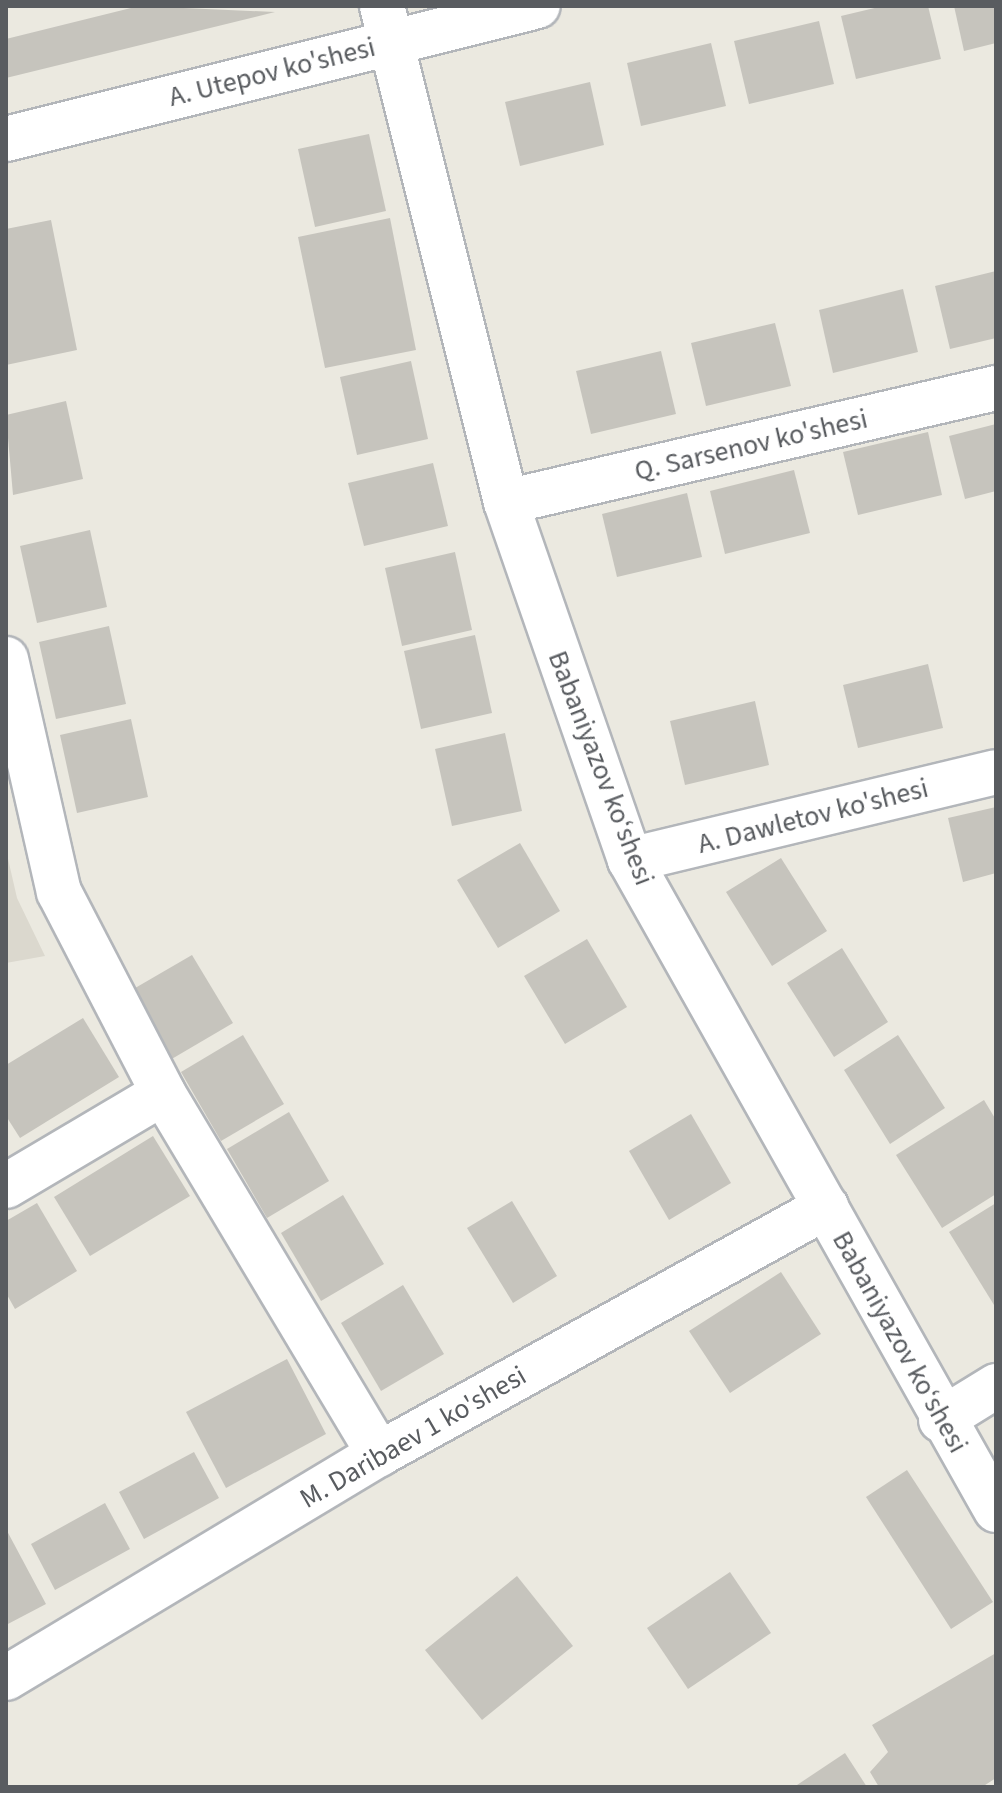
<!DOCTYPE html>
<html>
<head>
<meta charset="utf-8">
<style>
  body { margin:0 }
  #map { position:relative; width:1002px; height:1793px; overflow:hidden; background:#ebe9e0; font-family:"Source Sans 3",sans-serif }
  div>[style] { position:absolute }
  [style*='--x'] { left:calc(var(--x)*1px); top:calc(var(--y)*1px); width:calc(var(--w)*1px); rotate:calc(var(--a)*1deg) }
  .education>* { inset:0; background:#dbd8ce }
  .building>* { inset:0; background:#c6c4bd }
  .roads { filter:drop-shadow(2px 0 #b3b6ba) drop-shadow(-2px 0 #b3b6ba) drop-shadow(0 2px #b3b6ba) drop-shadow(0 -2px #b3b6ba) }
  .minor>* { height:44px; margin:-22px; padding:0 22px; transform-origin:22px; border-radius:22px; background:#fff }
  span { translate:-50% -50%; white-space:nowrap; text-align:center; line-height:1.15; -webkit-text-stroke:6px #fff; paint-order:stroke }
  .street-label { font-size:28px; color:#595c60 }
  .frame { position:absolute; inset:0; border:8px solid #595c60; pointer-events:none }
</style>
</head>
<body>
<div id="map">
  <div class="education">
    <div style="clip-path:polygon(6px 850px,17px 898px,45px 956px,6px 963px)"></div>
  </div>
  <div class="building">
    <div style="clip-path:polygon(139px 6px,275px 12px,6px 78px,6px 39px)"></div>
    <div style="clip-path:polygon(883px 6px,928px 6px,941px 59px,856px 79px,841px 16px)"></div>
    <div style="clip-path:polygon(954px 6px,996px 6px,996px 43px,964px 51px)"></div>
    <div style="clip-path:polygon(819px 21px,834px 84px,749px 104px,734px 41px)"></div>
    <div style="clip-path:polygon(711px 43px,726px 106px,641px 126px,627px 63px)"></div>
    <div style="clip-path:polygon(590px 82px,604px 145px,520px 166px,505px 102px)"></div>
    <div style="clip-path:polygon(369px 134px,386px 211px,315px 227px,298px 149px)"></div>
    <div style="clip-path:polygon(390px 218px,416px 350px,325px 368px,298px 237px)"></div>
    <div style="clip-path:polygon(51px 220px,77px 350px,6px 365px,6px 229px)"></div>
    <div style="clip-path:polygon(996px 271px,996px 338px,950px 349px,935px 286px)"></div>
    <div style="clip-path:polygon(903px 289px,918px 352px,833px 373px,819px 310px)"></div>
    <div style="clip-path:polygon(775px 323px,791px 386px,706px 406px,691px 343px)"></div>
    <div style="clip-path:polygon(661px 351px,676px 414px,591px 434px,576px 371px)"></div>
    <div style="clip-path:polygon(411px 361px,428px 439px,357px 455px,340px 377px)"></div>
    <div style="clip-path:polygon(66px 401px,83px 479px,13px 495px,6px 415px)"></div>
    <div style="clip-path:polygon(996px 424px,996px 491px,965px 499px,949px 436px)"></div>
    <div style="clip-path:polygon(928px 432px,942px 495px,858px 515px,843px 452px)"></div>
    <div style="clip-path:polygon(433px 463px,448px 526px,364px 546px,348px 483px)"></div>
    <div style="clip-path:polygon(794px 470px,810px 533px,725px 554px,710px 491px)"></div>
    <div style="clip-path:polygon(687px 493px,702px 557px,617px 577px,602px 514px)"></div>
    <div style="clip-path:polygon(90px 530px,107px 607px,37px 623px,20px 546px)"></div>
    <div style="clip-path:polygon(455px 552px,472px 630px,402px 646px,385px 568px)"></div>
    <div style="clip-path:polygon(109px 626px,126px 704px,56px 719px,39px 642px)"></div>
    <div style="clip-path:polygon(475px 635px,492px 713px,421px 729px,404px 651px)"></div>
    <div style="clip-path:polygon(928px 664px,943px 728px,858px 748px,843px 685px)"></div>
    <div style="clip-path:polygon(755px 701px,769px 765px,685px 785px,670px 721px)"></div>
    <div style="clip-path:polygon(131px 719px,148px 797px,77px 813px,60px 735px)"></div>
    <div style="clip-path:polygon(505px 733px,522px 811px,452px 826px,435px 749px)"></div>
    <div style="clip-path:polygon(996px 807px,996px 873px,963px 882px,948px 818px)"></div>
    <div style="clip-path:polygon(520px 843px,560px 911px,498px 948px,457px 880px)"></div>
    <div style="clip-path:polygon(781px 858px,827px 931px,772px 966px,726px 892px)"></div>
    <div style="clip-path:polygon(587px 939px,627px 1007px,565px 1044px,524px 976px)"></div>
    <div style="clip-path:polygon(842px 948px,888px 1022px,834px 1057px,787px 983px)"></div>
    <div style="clip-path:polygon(192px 955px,233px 1023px,170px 1060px,130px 991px)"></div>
    <div style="clip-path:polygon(83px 1018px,119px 1077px,20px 1138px,6px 1116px,6px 1065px)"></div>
    <div style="clip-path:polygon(243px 1035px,284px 1104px,221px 1141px,181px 1072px)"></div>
    <div style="clip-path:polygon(898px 1035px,945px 1108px,890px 1144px,844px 1070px)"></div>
    <div style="clip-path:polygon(984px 1100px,996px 1120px,996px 1194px,942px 1228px,896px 1155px)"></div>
    <div style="clip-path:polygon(289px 1112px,329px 1181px,267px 1218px,227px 1149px)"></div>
    <div style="clip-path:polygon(691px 1114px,731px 1183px,669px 1220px,629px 1151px)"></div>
    <div style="clip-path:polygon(153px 1136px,190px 1196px,90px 1256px,54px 1197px)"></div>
    <div style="clip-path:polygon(343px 1195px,384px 1264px,321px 1301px,281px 1233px)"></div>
    <div style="clip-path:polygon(512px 1201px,557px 1276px,513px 1303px,467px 1228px)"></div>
    <div style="clip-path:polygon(37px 1203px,77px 1271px,15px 1309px,6px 1293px,6px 1221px)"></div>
    <div style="clip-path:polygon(996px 1203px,996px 1304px,994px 1305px,949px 1232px)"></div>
    <div style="clip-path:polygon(781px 1272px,821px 1334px,730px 1393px,689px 1331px)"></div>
    <div style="clip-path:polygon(403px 1285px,444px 1354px,381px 1391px,341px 1323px)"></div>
    <div style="clip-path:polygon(287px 1359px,326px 1434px,226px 1488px,186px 1412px)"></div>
    <div style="clip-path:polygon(194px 1452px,219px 1498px,144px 1539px,119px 1492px)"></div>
    <div style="clip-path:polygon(907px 1470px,993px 1602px,951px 1629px,866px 1497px)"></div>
    <div style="clip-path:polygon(105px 1503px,130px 1549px,55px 1590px,31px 1544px)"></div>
    <div style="clip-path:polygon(6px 1529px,46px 1604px,6px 1625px)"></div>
    <div style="clip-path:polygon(730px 1572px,771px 1633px,688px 1689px,647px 1628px)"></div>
    <div style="clip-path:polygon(517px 1576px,573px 1646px,482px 1720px,425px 1650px)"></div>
    <div style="clip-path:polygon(996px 1653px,996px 1778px,982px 1787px,879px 1787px,870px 1772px,888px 1752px,872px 1725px)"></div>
    <div style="clip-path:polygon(845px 1753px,867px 1787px,794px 1787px)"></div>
  </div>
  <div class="roads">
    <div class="minor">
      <div style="--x:382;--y:6;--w:511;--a:75.96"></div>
      <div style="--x:506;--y:502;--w:379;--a:70.9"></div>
      <div style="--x:630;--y:860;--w:746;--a:60.62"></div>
      <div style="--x:6;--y:139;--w:548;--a:-14.04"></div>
      <div style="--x:506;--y:502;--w:503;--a:-13.1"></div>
      <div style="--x:6;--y:659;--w:239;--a:77.2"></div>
      <div style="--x:59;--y:892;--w:226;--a:62.6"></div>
      <div style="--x:163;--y:1093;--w:421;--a:59.1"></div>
      <div style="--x:630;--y:860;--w:376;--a:-13.5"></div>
      <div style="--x:6;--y:1186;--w:182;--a:-30.6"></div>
      <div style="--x:941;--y:1420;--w:65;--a:-31.7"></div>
      <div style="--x:6;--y:1678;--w:435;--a:-31"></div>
      <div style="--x:379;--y:1454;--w:511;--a:-28.92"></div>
    </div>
  </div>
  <div class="street-label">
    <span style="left:272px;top:72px;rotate:-14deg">A. Utepov ko'shesi</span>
    <span style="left:751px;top:445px;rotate:-13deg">Q. Sarsenov ko'shesi</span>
    <span style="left:601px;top:768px;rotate:69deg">Babaniyazov ko‘shesi</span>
    <span style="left:813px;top:816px;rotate:-14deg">A. Dawletov ko'shesi</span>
    <span style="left:900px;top:1342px;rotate:61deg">Babaniyazov ko‘shesi</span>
    <span style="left:413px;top:1437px;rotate:-30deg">M. Daribaev 1 ko'shesi</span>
  </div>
  <div class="frame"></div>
</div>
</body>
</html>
